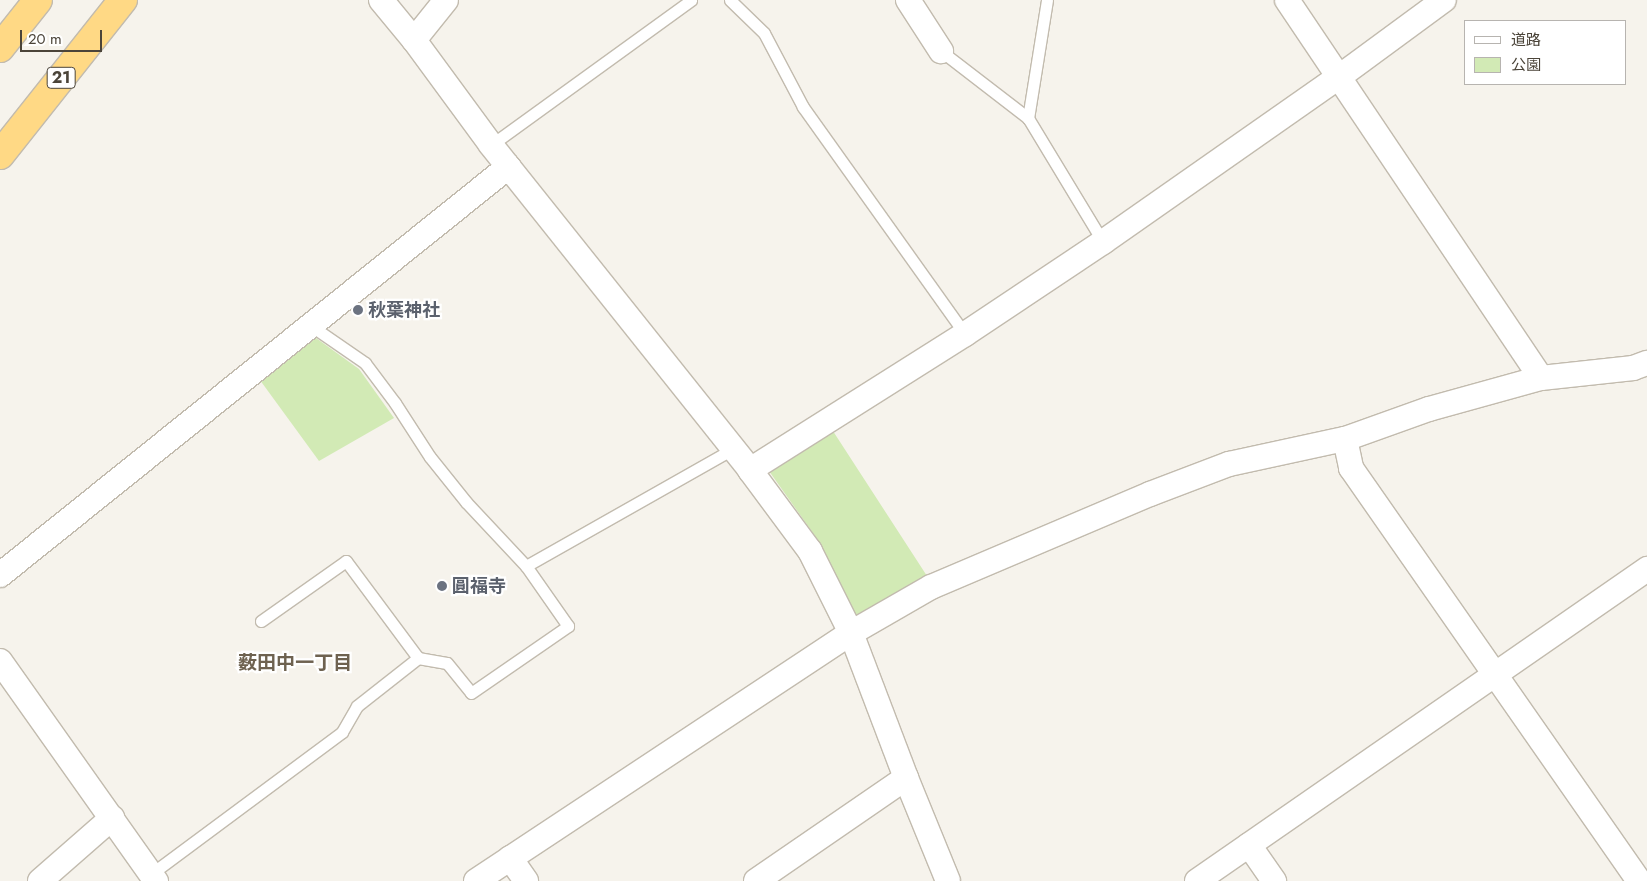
<!DOCTYPE html>
<html>
<head>
<meta charset="utf-8">
<style>
  body { margin:0 }
  #map { position:relative; width:1647px; height:881px; overflow:hidden; background:#f6f3ec; font-family:Jost,"Noto Sans JP",sans-serif }
  div>[style] { position:absolute }
  [style*='--x'] { left:calc(var(--x)*1px); top:calc(var(--y)*1px); width:calc(var(--w)*1px); rotate:calc(var(--a)*1deg) }
  .green>* { inset:0; background:#d2eab5 }
  .roads { filter:drop-shadow(1px 0 #c2bbae) drop-shadow(-1px 0 #c2bbae) drop-shadow(0 1px #c2bbae) drop-shadow(0 -1px #c2bbae) }
  .service>* { height:11px; margin:-5.5px; padding:0 5.5px; transform-origin:5.5px; border-radius:5.5px; background:#fff }
  .minor>* { height:24px; margin:-12px; padding:0 12px; transform-origin:12px; border-radius:12px; background:#fff }
  .trunk>* { height:28px; margin:-14px; padding:0 14px; transform-origin:14px; border-radius:14px; background:#ffd985 }
  .dots>* { width:14px; height:14px; translate:-50% -50%; box-sizing:border-box; border:2px solid #fff; border-radius:50% }
  span { translate:-50% -50%; white-space:nowrap; text-align:center; line-height:1.15; -webkit-text-stroke:4.5px #fff; paint-order:stroke }
  .shield-label span { padding:1px 4px; background:#fff; border:1px solid; border-radius:4px; -webkit-text-stroke-width:0 }
  .shield-label { font-size:16px; color:#4b4439; font-weight:700 }
  .worship-label { font-size:18px; color:#5b616d; font-weight:700 }
  .left { translate:0 -50%; text-align:left }
  .neighbourhood-label { font-size:19px; color:#6e6250; font-weight:700 }
  .legend { position:absolute; left:1464px; top:20px; width:162px; height:65px; box-sizing:border-box; background:#fff; border:1px solid #b7b4b0; margin:0; padding:6px 9px; list-style:none; font-size:15px; color:#4b4439 }
  .legend li { display:flex; align-items:center; gap:10px; height:25px }
  .legend b { width:25px; border:1px solid #b7b4b0 }
  .scale { position:absolute; left:20px; top:30px; width:82px; height:22px; box-sizing:border-box; border:2px solid #4b4439; border-top:0; padding-left:6px; font-size:15px; line-height:18px; white-space:nowrap; color:#4b4439; -webkit-text-stroke:4px #fff; paint-order:stroke }
</style>
</head>
<body>
<div id="map">
  <div class="green">
    <div style="clip-path:polygon(309px 333px,359px 369px,394px 418px,319px 461px,257px 376px)"></div>
    <div style="clip-path:polygon(831px 428px,927px 576px,853px 620px,815px 536px,769px 471px)"></div>
  </div>
  <div class="roads">
    <div class="service">
      <div style="--x:730;--y:0;--w:47;--a:44.1"></div>
      <div style="--x:764;--y:33;--w:84;--a:62.2"></div>
      <div style="--x:803;--y:107;--w:279;--a:54.5"></div>
      <div style="--x:1047;--y:0;--w:120;--a:99.1"></div>
      <div style="--x:1028;--y:118;--w:145;--a:58.8"></div>
      <div style="--x:941;--y:51;--w:110;--a:37.6"></div>
      <div style="--x:491;--y:145;--w:247;--a:-35.9"></div>
      <div style="--x:310;--y:325;--w:67;--a:34.6"></div>
      <div style="--x:365;--y:363;--w:50;--a:53.1"></div>
      <div style="--x:395;--y:403;--w:64;--a:57.1"></div>
      <div style="--x:430;--y:457;--w:58;--a:51.3"></div>
      <div style="--x:466;--y:502;--w:88;--a:46.8"></div>
      <div style="--x:526;--y:566;--w:238;--a:-29.5"></div>
      <div style="--x:261;--y:621;--w:104;--a:-35.2"></div>
      <div style="--x:346;--y:561;--w:121;--a:53.4"></div>
      <div style="--x:418;--y:658;--w:29;--a:10"></div>
      <div style="--x:447;--y:663;--w:38;--a:51"></div>
      <div style="--x:471;--y:693;--w:118;--a:-34.6"></div>
      <div style="--x:568;--y:626;--w:73;--a:-125"></div>
      <div style="--x:151;--y:874;--w:238;--a:-36.6"></div>
      <div style="--x:342;--y:732;--w:30;--a:-60"></div>
      <div style="--x:357;--y:706;--w:78;--a:-38.2"></div>
    </div>
    <div class="minor">
      <div style="--x:381;--y:0;--w:52;--a:50.5"></div>
      <div style="--x:414;--y:40;--w:130;--a:53.7"></div>
      <div style="--x:491;--y:145;--w:416;--a:51.4"></div>
      <div style="--x:750;--y:470;--w:101;--a:53.5"></div>
      <div style="--x:810;--y:551;--w:92;--a:63.4"></div>
      <div style="--x:851;--y:633;--w:155;--a:69.2"></div>
      <div style="--x:906;--y:778;--w:111;--a:67.8"></div>
      <div style="--x:908;--y:0;--w:61;--a:57.1"></div>
      <div style="--x:1287;--y:0;--w:455;--a:56.1"></div>
      <div style="--x:414;--y:40;--w:51;--a:-51.3"></div>
      <div style="--x:1345;--y:439;--w:30;--a:78"></div>
      <div style="--x:1351;--y:468;--w:504;--a:55.11"></div>
      <div style="--x:750;--y:470;--w:254;--a:-32.3"></div>
      <div style="--x:965;--y:334;--w:166;--a:-33.7"></div>
      <div style="--x:1103;--y:242;--w:288;--a:-35"></div>
      <div style="--x:1339;--y:77;--w:130;--a:-36.3"></div>
      <div style="--x:0;--y:575;--w:652;--a:-38.77"></div>
      <div style="--x:0;--y:661;--w:270;--a:54.7"></div>
      <div style="--x:1249;--y:845;--w:44;--a:55.2"></div>
      <div style="--x:510;--y:858;--w:28;--a:55"></div>
      <div style="--x:40;--y:881;--w:96;--a:-41.2"></div>
      <div style="--x:476;--y:881;--w:450;--a:-33.5"></div>
      <div style="--x:851;--y:633;--w:92;--a:-29.9"></div>
      <div style="--x:931;--y:587;--w:238;--a:-23"></div>
      <div style="--x:1150;--y:494;--w:85;--a:-20.8"></div>
      <div style="--x:1229;--y:464;--w:119;--a:-12.2"></div>
      <div style="--x:1345;--y:439;--w:89;--a:-19.7"></div>
      <div style="--x:1429;--y:409;--w:116;--a:-15.5"></div>
      <div style="--x:1541;--y:378;--w:93;--a:-6.2"></div>
      <div style="--x:1633;--y:368;--w:15;--a:-20"></div>
      <div style="--x:756;--y:881;--w:182;--a:-34.5"></div>
      <div style="--x:1197;--y:881;--w:548;--a:-34.73"></div>
    </div>
    <div class="trunk">
      <div style="--x:0;--y:48;--w:61;--a:-51.6"></div>
      <div style="--x:0;--y:155;--w:198;--a:-51.6"></div>
    </div>
  </div>
  <div class="dots">
    <div style="left:358px;top:310px;background:#6b7280"></div>
    <div style="left:442px;top:586px;background:#6b7280"></div>
  </div>
  <div class="shield-label">
    <span style="left:61px;top:78px">21</span>
  </div>
  <div class="worship-label">
    <span class="left" style="left:368px;top:310px">秋葉神社</span>
    <span class="left" style="left:452px;top:586px">圓福寺</span>
  </div>
  <div class="neighbourhood-label">
    <span style="left:295px;top:663px">薮田中一丁目</span>
  </div>
  <ul class="legend">
  <li><b style="height:6px;background:#fff"></b>道路</li>
  <li><b style="height:14px;background:#d2eab5"></b>公園</li>
  </ul>
  <div class="scale">20 m</div>
</div>
</body>
</html>
